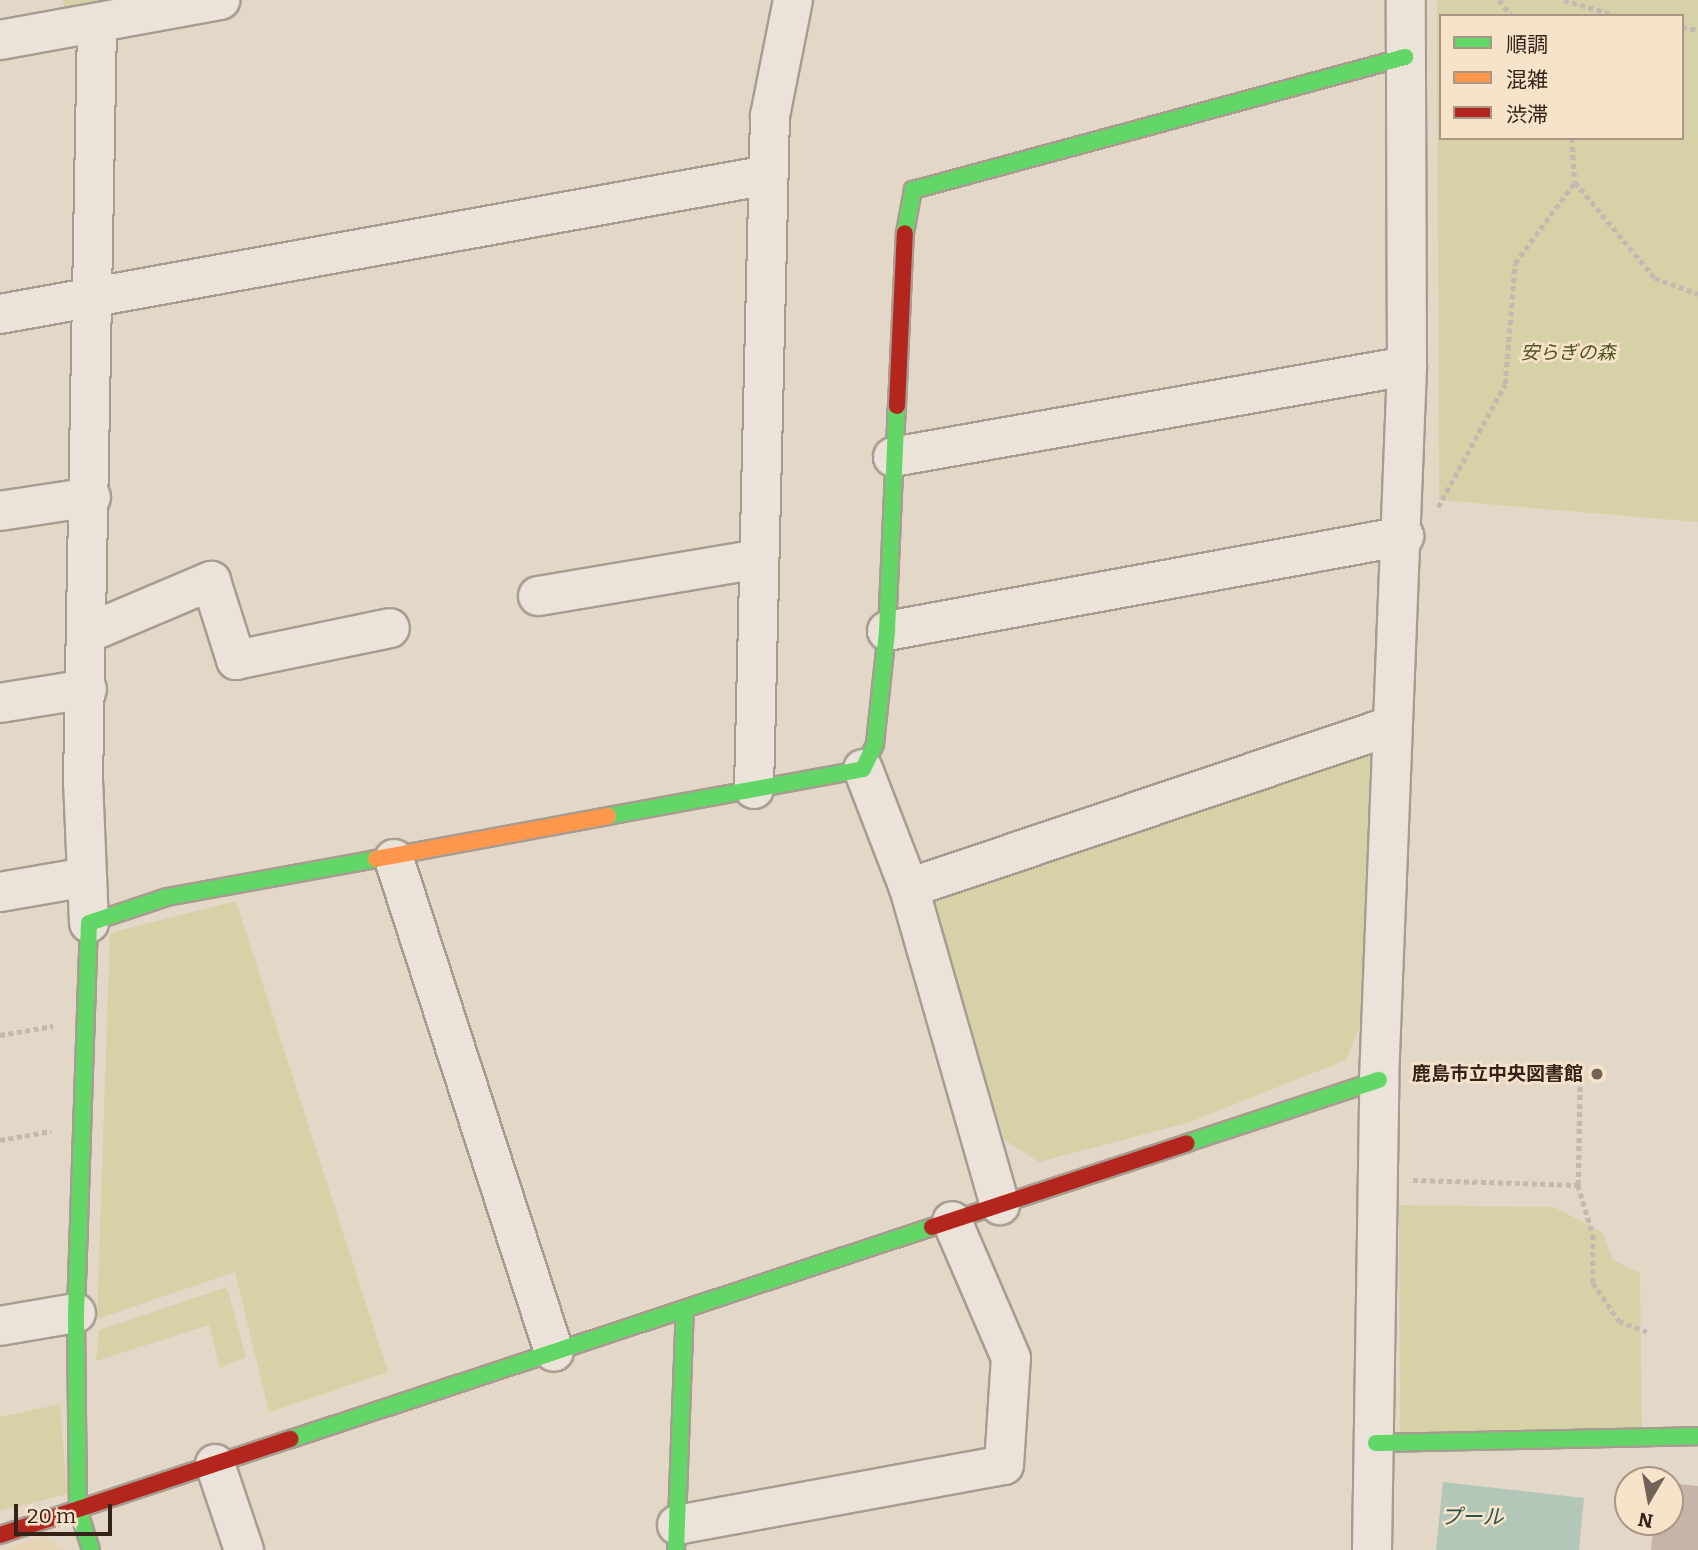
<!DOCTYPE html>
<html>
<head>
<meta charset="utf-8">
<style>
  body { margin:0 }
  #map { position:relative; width:1698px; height:1550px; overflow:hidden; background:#e3d7c7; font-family:Bitter,"Noto Sans JP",serif }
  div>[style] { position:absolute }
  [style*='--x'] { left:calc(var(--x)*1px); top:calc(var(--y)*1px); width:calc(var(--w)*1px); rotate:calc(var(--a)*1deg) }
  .farmland>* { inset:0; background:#e5d4b5 }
  .green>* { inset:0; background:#d7d1a8 }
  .water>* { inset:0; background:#b3c7b8 }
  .building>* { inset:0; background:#c7b4a8 }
  .path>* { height:4.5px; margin-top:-2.25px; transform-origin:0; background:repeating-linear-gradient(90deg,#c3b9b1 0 5px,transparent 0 8.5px) }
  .roads { filter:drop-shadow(2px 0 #a89c91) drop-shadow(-2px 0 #a89c91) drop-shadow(0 2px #a89c91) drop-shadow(0 -2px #a89c91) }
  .street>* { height:38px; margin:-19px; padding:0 19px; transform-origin:19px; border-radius:19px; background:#ebe3d9 }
  .fast>* { height:16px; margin:-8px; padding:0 8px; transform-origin:8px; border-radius:8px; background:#63d668 }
  .slow>* { height:16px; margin:-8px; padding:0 8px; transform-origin:8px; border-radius:8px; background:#ff974d }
  .jam>* { height:16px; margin:-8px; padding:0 8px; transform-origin:8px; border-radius:8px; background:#b3261e }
  .dots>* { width:19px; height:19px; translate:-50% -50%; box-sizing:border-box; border:4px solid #f7e3ca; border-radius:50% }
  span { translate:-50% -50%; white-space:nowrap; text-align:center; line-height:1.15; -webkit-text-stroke:5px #f7e3ca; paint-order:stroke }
  .park-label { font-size:19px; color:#4e531f; font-style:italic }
  .poi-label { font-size:19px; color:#35231a; font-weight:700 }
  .right { translate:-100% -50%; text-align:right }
  .water-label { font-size:21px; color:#28564c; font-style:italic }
  .legend { position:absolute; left:1439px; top:14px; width:245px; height:126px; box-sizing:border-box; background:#f7e3ca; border:2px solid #a99684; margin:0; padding:9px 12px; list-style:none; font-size:21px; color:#35231a }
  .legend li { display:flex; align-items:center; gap:14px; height:35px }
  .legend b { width:35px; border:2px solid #a99684 }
  .north { position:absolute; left:1614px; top:1466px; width:70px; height:70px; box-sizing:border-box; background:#f7e3ca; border:2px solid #a99684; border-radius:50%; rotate:190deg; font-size:19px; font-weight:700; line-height:28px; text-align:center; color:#35231a }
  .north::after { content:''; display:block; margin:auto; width:24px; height:32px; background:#726257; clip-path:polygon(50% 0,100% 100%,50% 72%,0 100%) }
  .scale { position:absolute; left:14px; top:1504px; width:98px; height:32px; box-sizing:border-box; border:4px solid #35231a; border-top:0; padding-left:9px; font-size:21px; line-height:24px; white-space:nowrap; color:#35231a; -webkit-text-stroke:5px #f7e3ca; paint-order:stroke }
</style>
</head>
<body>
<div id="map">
  <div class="farmland">
    <div style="clip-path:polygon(43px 1536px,66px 1550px,1px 1550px)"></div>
  </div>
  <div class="green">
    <div style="clip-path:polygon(63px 0,167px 0,65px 20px)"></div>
    <div style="clip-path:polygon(evenodd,1437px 0,1698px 0,1698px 522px,1439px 500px,1437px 0,1441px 16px,1682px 16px,1682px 138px,1441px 138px,1441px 16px)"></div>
    <div style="clip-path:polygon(1380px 741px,1362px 1021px,1346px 1060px,1190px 1122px,1039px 1162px,1005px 1140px,923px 895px)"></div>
    <div style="clip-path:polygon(236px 901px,388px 1372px,269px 1412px,235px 1272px,97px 1319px,110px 933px)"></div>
    <div style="clip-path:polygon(1399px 1205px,1554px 1207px,1602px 1232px,1613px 1260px,1640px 1273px,1642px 1429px,1400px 1435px)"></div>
    <div style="clip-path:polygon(227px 1287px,246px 1357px,220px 1368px,209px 1325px,96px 1361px,99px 1330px)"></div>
    <div style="clip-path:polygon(60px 1404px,67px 1494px,0 1511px,0 1417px)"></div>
  </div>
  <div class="water">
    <div style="clip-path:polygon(1443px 1482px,1584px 1498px,1579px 1550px,1436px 1550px)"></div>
  </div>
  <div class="building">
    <div style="clip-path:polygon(1670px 1483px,1698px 1486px,1698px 1550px,1651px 1550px,1654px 1522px,1670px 1522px)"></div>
  </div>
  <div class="path">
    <div style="--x:1499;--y:0;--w:21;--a:51"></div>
    <div style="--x:1564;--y:0;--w:56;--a:16.5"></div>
    <div style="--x:1682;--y:27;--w:16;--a:11"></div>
    <div style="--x:1572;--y:138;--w:44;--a:86.1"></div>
    <div style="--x:1575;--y:182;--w:125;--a:50.2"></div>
    <div style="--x:1655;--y:278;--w:46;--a:20.4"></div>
    <div style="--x:1438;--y:507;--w:140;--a:-61.4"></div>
    <div style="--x:1505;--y:384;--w:121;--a:-85.3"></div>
    <div style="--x:1515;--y:263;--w:101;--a:-53.5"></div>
    <div style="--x:0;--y:1035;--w:54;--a:-9.6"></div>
    <div style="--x:0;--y:1140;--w:52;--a:-10"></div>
    <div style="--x:1413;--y:1180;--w:165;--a:1.7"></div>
    <div style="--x:1578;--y:1185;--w:52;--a:73.3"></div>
    <div style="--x:1593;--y:1235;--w:48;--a:90"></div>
    <div style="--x:1593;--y:1283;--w:46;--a:55.6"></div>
    <div style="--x:1619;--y:1321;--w:30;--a:21"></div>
    <div style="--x:1578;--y:1185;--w:119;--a:-89"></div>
  </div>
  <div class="roads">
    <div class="street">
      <div style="--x:0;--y:40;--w:224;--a:-10.3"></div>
      <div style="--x:0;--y:314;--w:780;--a:-10.26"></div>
      <div style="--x:893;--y:457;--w:522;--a:-10.04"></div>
      <div style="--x:0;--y:511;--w:92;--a:-8.7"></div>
      <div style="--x:538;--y:596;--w:223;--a:-9.5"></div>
      <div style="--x:887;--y:631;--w:526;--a:-10.41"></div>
      <div style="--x:88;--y:633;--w:134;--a:-22.9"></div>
      <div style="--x:211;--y:581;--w:83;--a:72.4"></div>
      <div style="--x:236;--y:660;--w:157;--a:-11.7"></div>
      <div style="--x:0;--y:703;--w:88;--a:-9.1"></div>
      <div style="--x:863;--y:769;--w:128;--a:68.9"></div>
      <div style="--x:909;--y:888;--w:330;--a:74"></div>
      <div style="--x:754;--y:789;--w:673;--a:-88.64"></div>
      <div style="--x:770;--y:116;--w:118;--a:-78.8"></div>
      <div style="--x:394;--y:859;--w:518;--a:72.02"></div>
      <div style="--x:909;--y:888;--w:508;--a:-18.58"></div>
      <div style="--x:0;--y:892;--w:88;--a:-9.8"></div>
      <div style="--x:89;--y:923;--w:141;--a:-92.4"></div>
      <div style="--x:83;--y:782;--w:759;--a:-88.94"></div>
      <div style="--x:0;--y:1326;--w:77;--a:-9.7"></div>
      <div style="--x:215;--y:1464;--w:91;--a:71.4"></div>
      <div style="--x:677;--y:1525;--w:332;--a:-10.4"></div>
      <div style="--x:1004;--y:1465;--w:107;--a:-86.3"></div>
      <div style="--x:1011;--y:1358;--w:149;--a:-113.3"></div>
      <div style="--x:1372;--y:1550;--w:470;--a:-89.1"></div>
      <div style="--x:1379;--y:1080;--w:715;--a:-87.75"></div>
      <div style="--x:1407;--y:366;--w:366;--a:-90.2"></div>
    </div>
    <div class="fast">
      <div style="--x:905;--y:233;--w:44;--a:-79.5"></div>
      <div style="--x:913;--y:190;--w:510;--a:-15.13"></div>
      <div style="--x:608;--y:816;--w:259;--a:-10.4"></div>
      <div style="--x:863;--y:769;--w:28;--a:-64"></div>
      <div style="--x:875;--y:744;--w:114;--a:-83.9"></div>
      <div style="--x:887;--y:631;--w:225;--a:-87.5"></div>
      <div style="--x:1187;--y:1143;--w:202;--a:-18.2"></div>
      <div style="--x:291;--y:1439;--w:675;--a:-18.3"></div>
      <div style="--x:1376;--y:1443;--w:322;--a:-1.2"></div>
      <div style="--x:91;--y:1550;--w:43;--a:-107.6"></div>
      <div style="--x:78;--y:1509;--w:196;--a:-90.6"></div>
      <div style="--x:76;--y:1313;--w:390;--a:-88.1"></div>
      <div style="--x:89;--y:923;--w:82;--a:-18.4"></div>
      <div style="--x:167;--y:897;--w:212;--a:-10.3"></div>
      <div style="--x:676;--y:1550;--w:241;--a:-87.9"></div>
    </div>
    <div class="slow">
      <div style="--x:376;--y:859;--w:236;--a:-10.5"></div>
    </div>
    <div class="jam">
      <div style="--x:897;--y:406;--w:173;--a:-87.4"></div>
      <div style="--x:932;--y:1227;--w:268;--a:-18.2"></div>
      <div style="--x:0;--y:1535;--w:306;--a:-18.3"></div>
    </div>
  </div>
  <div class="dots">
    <div style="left:1597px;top:1074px;background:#726257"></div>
  </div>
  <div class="park-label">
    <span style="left:1568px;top:353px">安らぎの森</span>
  </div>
  <div class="poi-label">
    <span class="right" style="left:1583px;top:1074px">鹿島市立中央図書館</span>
  </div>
  <div class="water-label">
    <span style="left:1472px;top:1517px">プール</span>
  </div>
  <ul class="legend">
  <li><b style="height:9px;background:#63d668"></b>順調</li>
  <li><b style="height:9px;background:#ff974d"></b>混雑</li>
  <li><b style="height:9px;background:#b3261e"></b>渋滞</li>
  </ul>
  <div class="north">N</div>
  <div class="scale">20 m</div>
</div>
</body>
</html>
